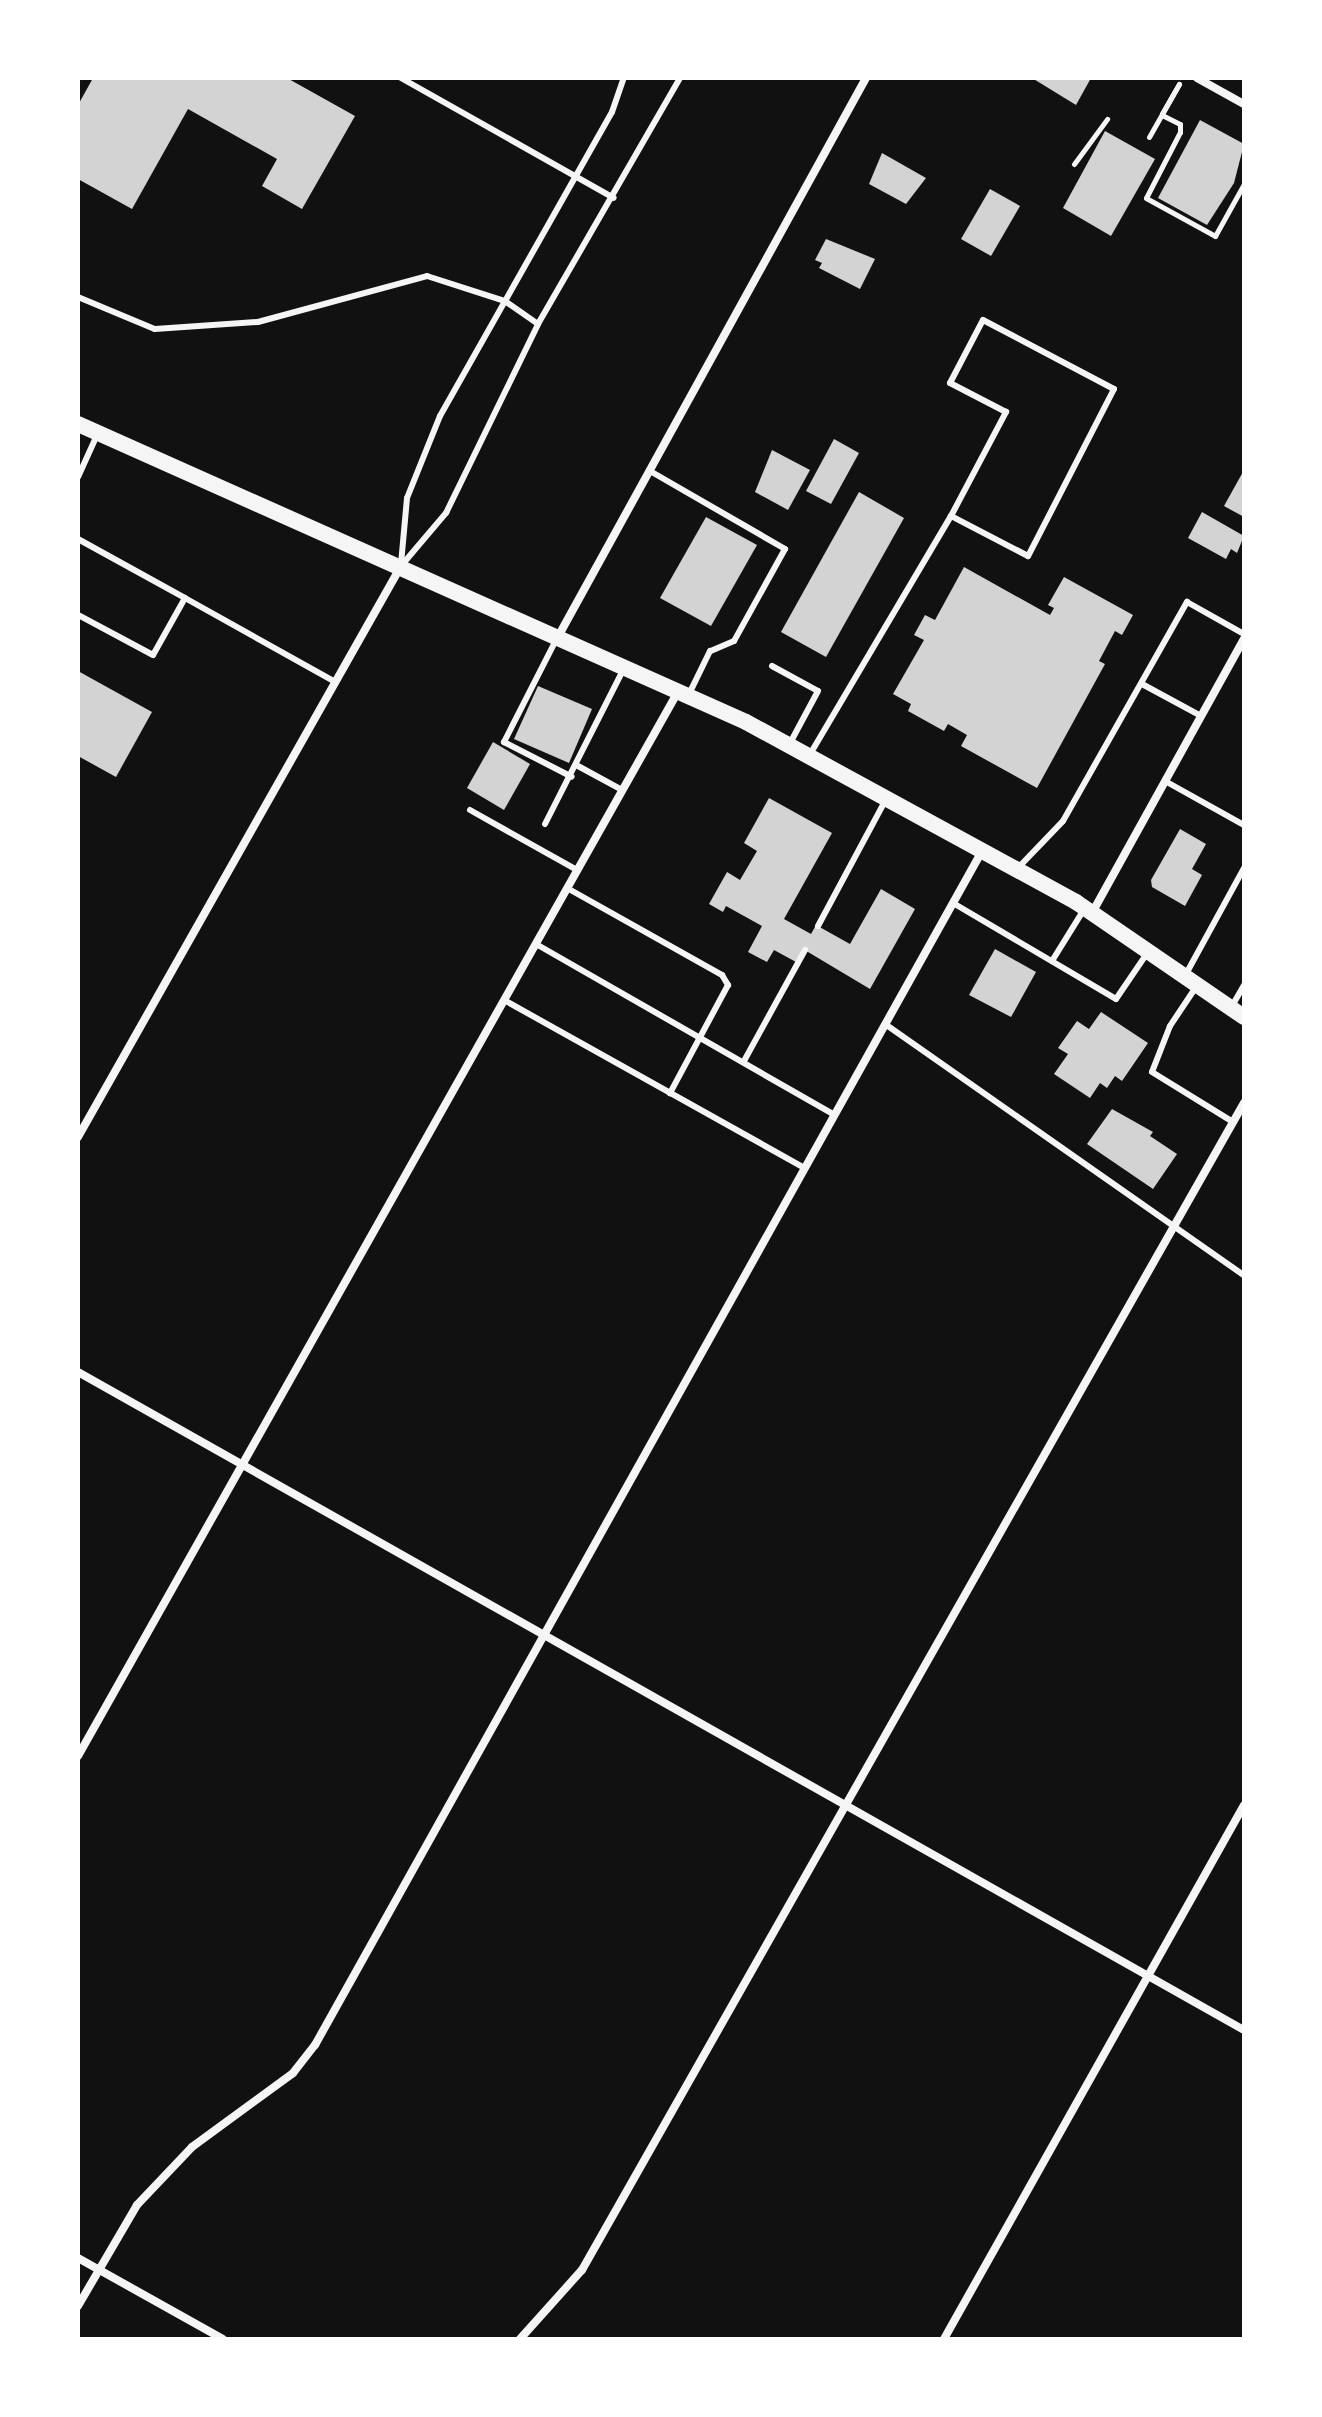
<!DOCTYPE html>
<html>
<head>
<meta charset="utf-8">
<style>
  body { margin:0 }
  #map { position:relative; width:1322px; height:2417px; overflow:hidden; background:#111; font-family:"PT Serif",serif }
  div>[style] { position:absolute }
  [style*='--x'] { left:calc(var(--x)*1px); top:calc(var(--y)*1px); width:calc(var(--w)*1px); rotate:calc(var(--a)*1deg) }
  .building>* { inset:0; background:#d3d3d3 }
  .path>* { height:5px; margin:-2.5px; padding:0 2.5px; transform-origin:2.5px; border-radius:2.5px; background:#f5f5f5 }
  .service>* { height:6px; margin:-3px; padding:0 3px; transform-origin:3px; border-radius:3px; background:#f5f5f5 }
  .minor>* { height:8px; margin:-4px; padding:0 4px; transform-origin:4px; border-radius:4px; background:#f5f5f5 }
  .secondary>* { height:16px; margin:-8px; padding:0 8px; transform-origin:8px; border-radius:8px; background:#f5f5f5 }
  span { translate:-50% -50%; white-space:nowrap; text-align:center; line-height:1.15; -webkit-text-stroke:8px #fff; paint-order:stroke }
  .frame { position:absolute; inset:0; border:80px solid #fff; pointer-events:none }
</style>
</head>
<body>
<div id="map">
  <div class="building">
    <div style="clip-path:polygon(93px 78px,287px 78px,355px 116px,302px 209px,262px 186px,277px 159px,188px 109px,132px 209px,78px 179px,78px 105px)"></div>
    <div style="clip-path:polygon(1032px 78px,1091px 78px,1076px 105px)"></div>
    <div style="clip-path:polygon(1200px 120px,1244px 144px,1234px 183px,1207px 225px,1158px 198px)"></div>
    <div style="clip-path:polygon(1105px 131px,1155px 159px,1111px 236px,1063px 208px)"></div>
    <div style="clip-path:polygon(882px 153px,926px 178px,906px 204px,869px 184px)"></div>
    <div style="clip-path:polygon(990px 189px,1020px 206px,991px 256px,961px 239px)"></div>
    <div style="clip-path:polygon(826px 239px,875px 259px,860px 289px,819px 268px,822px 263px,815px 260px)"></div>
    <div style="clip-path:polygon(834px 439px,859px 453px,831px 504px,806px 491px)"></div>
    <div style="clip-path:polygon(772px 450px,810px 470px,788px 510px,755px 492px)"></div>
    <div style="clip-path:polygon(1244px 470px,1244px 517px,1224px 506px)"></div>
    <div style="clip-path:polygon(859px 492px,904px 518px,826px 657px,781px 632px)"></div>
    <div style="clip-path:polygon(1202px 512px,1244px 536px,1237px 553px,1231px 549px,1226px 559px,1188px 538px)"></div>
    <div style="clip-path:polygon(706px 517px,757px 545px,711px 626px,660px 598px)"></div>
    <div style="clip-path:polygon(964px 567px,1050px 615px,1054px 608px,1048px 605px,1064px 577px,1133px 615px,1122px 635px,1115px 631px,1099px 661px,1105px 664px,1037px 788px,961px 746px,967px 735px,948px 724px,944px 731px,908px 711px,911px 704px,893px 694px,924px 640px,914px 635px,925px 615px,935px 620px)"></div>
    <div style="clip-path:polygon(78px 671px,152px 712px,116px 777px,78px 756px)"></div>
    <div style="clip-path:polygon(538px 686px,592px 709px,569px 763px,514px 739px)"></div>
    <div style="clip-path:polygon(493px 742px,530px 764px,504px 810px,467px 788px)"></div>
    <div style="clip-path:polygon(769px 798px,832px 833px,784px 919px,811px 934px,816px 925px,850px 944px,881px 889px,915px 909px,870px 989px,803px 949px,796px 962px,774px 950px,767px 962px,748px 952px,762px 926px,726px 906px,723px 912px,709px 904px,727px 872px,740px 880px,757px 851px,744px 843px)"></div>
    <div style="clip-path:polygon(1180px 829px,1206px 844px,1192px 869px,1202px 875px,1185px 906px,1152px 887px,1151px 880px)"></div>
    <div style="clip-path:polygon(995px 949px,1036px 972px,1011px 1017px,969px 995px)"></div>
    <div style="clip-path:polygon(1101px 1012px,1148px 1043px,1122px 1081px,1115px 1076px,1107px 1088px,1100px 1083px,1090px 1098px,1054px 1074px,1068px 1054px,1058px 1048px,1077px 1021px,1089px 1029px)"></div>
    <div style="clip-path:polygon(1112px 1109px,1153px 1132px,1150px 1136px,1177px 1154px,1153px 1189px,1087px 1144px)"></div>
  </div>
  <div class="path">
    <div style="--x:1162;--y:115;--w:20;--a:27"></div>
    <div style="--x:1180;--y:124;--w:8;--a:90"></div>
    <div style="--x:1180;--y:132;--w:74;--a:117.3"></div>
    <div style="--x:1146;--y:198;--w:79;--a:28.8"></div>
    <div style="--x:1215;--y:236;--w:60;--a:-60.9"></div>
    <div style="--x:1149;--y:137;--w:61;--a:-60.5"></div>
    <div style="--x:1179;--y:84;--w:34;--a:120"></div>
    <div style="--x:1074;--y:164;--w:56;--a:-53.7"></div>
  </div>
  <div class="service">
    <div style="--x:401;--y:78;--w:244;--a:29.4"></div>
    <div style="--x:78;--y:297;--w:83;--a:22.6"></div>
    <div style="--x:155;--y:329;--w:103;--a:-3.9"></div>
    <div style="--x:258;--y:322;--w:175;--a:-15.2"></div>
    <div style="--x:427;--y:276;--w:82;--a:17.8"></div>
    <div style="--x:505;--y:301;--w:40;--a:34.9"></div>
    <div style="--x:650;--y:471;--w:156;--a:30"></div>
    <div style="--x:785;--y:549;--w:105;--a:119"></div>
    <div style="--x:734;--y:641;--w:26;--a:157"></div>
    <div style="--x:710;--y:651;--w:48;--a:116"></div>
    <div style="--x:78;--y:477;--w:48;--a:-65.6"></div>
    <div style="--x:78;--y:539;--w:122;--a:28.9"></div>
    <div style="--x:185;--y:598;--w:65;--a:119.3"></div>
    <div style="--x:153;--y:655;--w:85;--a:-151.9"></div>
    <div style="--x:401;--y:564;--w:66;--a:-84.8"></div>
    <div style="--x:407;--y:498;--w:88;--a:-68.1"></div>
    <div style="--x:440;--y:416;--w:349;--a:-60.5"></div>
    <div style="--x:612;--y:112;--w:36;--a:-71"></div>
    <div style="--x:401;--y:566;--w:70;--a:-49.7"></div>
    <div style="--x:446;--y:513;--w:210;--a:-64"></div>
    <div style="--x:538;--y:324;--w:284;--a:-60"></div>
    <div style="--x:185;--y:598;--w:172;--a:29.2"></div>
    <div style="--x:557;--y:638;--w:117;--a:117"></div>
    <div style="--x:504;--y:742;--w:76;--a:27.2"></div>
    <div style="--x:772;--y:666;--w:52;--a:28.5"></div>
    <div style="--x:818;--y:691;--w:61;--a:118.2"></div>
    <div style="--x:1142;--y:684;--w:67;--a:28.5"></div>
    <div style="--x:809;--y:756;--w:279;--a:-59.4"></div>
    <div style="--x:951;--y:516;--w:118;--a:-62.1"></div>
    <div style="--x:1006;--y:412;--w:63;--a:-152.6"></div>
    <div style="--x:950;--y:383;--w:71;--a:-62.4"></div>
    <div style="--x:983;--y:320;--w:148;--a:27.8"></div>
    <div style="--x:1114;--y:389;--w:188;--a:117.2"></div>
    <div style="--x:1028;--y:556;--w:87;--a:-152.5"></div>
    <div style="--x:578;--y:766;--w:50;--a:28.6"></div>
    <div style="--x:1165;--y:781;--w:90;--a:29.1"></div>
    <div style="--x:470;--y:810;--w:123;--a:29.3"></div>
    <div style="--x:545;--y:824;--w:175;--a:-63.1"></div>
    <div style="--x:1017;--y:869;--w:66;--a:-46.2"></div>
    <div style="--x:1063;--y:821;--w:252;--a:-60.5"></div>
    <div style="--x:1187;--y:602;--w:65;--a:29.3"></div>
    <div style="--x:567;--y:888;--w:178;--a:29.3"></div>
    <div style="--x:722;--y:975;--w:12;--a:59"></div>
    <div style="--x:728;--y:985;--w:123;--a:118.2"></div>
    <div style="--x:953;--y:903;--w:189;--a:30.5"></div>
    <div style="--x:1116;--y:999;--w:57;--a:-55.8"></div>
    <div style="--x:818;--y:926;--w:144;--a:-61.8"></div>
    <div style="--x:536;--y:944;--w:344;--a:29.8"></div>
    <div style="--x:1052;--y:961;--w:59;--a:-58.2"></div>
    <div style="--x:1186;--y:974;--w:121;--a:-61.3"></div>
    <div style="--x:1196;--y:987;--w:47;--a:123.7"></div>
    <div style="--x:1170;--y:1026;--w:49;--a:111.4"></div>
    <div style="--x:1152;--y:1072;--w:95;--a:31.7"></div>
    <div style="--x:504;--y:1000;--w:345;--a:29.2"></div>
    <div style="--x:1232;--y:1006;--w:24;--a:-60"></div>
    <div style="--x:885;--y:1024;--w:438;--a:35"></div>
    <div style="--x:744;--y:1061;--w:127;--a:-61.2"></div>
  </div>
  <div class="minor">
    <div style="--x:1197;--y:78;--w:54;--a:29"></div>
    <div style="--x:559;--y:635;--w:636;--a:-61.14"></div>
    <div style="--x:1092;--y:913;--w:313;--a:-61"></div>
    <div style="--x:78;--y:1137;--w:656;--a:-60.5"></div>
    <div style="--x:78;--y:1372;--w:1339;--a:29.44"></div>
    <div style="--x:78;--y:1756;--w:1224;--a:-60.59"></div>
    <div style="--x:78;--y:2258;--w:166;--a:29.2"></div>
    <div style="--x:78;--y:2306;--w:117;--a:-59.7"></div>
    <div style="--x:137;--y:2205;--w:80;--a:-46.5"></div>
    <div style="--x:192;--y:2147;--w:125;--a:-36.2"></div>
    <div style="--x:293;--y:2073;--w:36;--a:-52"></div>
    <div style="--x:315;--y:2045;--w:1368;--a:-60.81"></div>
    <div style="--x:520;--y:2339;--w:93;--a:-48.1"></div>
    <div style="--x:582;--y:2270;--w:1342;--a:-60.44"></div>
    <div style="--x:944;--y:2339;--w:612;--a:-60.67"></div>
  </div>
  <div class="secondary">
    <div style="--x:78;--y:424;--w:731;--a:24.04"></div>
    <div style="--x:746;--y:722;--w:376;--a:28.6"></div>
    <div style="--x:1076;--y:902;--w:204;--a:34.4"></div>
  </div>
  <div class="frame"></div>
</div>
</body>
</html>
